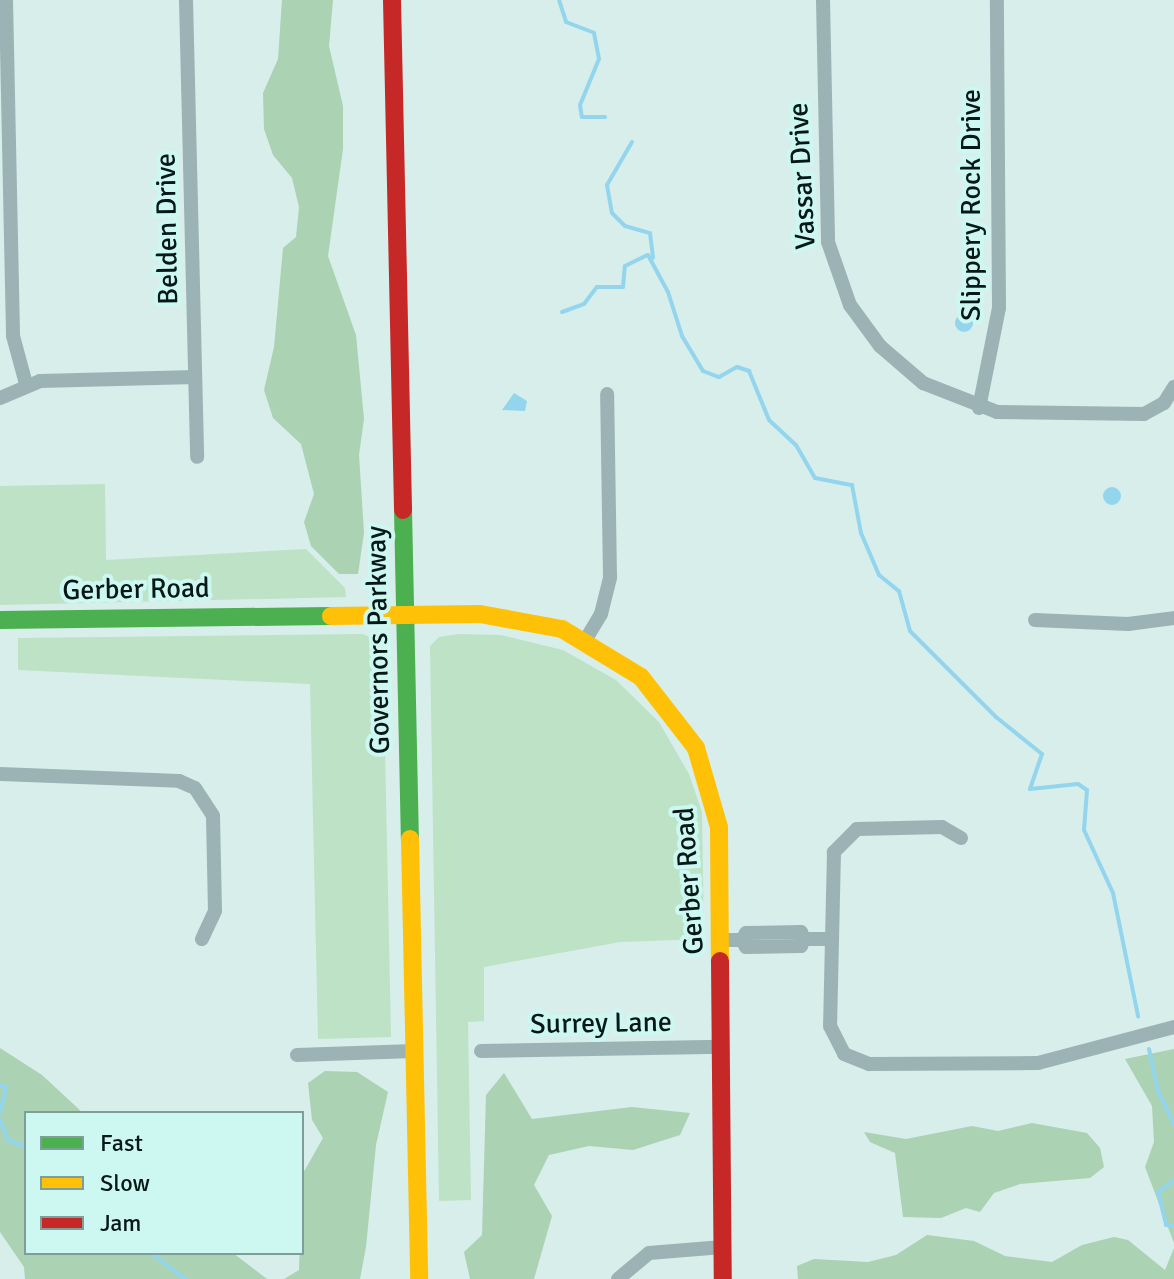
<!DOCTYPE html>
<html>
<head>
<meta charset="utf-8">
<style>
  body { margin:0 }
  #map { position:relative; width:1174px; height:1279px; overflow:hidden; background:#d7eeeb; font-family:Signika,sans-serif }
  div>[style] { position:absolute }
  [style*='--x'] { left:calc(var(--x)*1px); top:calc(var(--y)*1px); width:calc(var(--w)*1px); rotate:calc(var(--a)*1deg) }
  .green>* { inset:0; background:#bde2c6 }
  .forest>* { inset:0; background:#aad2b3 }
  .water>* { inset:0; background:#94d5ee }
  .round { border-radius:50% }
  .stream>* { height:4px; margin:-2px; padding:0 2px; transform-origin:2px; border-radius:2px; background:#94d5ee }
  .street>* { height:14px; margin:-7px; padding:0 7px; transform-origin:7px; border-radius:7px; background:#9cb3b6 }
  .fast>* { height:18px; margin:-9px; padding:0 9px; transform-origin:9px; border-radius:9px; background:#4caf50 }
  .slow>* { height:18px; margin:-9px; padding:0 9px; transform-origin:9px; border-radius:9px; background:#ffc107 }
  .jam>* { height:18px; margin:-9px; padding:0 9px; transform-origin:9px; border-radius:9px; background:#c62828 }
  span { translate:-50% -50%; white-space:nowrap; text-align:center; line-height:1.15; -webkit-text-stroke:8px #cdf8f2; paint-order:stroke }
  .street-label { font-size:28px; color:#081816 }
  .legend { position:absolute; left:24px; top:1111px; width:280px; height:144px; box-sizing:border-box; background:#cdf8f2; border:2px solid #7e9e9a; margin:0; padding:10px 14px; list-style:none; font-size:24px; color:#081816 }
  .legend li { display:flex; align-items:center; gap:16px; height:40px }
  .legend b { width:40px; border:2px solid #7e9e9a }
</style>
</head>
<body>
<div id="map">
  <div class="green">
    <div style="clip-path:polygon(105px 484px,106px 560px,306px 549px,345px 588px,346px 597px,0 605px,0 486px)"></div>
    <div style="clip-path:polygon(363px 634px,376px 640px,383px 653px,391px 1037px,318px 1039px,310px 684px,18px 670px,18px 638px)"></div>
    <div style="clip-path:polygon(459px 634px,501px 635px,563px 650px,616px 680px,659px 722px,689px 774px,702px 812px,704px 939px,620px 942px,484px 967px,484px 1021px,468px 1022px,471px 1200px,439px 1201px,430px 646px,439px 637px)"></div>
  </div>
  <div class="forest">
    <div style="clip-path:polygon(282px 0,333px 0,329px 46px,343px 106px,343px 149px,328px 256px,356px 335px,364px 419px,359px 455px,364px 533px,358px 574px,339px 574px,311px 546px,304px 522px,314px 494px,301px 444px,273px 418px,264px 390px,274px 347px,283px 248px,296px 237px,299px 207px,292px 178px,273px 155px,264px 129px,263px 93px,278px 59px)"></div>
    <div style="clip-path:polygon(0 1048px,42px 1075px,83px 1113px,26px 1113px,26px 1253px,233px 1253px,267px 1279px,25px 1279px,24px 1267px,0 1232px)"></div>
    <div style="clip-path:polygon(1174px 1049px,1174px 1243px,1145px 1167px,1154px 1142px,1152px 1106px,1125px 1059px)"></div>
    <div style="clip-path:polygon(325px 1071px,357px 1072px,388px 1092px,376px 1145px,366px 1247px,360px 1279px,284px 1279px,299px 1270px,302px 1175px,323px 1138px,312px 1120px,308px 1083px)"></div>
    <div style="clip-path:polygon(504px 1073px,532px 1119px,632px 1107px,690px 1113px,680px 1135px,633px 1150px,589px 1146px,549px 1155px,534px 1185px,552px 1216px,534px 1279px,470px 1279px,464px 1252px,482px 1235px,486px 1095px)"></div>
    <div style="clip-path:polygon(1032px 1123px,1087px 1133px,1100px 1148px,1104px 1167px,1090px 1178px,1020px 1184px,994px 1193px,980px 1212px,966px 1208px,941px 1218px,903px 1217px,895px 1153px,870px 1142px,864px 1132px,906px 1139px,972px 1126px,998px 1131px)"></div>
    <div style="clip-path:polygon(927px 1235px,974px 1241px,1005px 1256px,1052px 1262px,1082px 1245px,1114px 1237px,1128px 1240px,1165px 1270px,1174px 1248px,1174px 1279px,798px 1279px,797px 1266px,814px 1259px,868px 1262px,896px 1255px)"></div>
  </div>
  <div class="water">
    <div class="round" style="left:955px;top:314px;width:18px;height:18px"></div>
    <div style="clip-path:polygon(514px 393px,527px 401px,525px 411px,502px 410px)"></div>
    <div class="round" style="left:1103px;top:487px;width:18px;height:18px"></div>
  </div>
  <div class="stream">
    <div style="--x:559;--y:0;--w:23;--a:72"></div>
    <div style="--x:566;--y:22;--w:30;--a:21"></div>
    <div style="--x:594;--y:33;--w:26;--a:79"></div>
    <div style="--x:599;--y:59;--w:50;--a:112.4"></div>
    <div style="--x:580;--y:105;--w:12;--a:81"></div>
    <div style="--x:582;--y:117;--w:23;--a:0"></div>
    <div style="--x:632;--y:142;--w:50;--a:120.2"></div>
    <div style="--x:607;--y:185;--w:28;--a:80"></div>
    <div style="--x:612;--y:213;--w:18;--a:45"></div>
    <div style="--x:625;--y:226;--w:26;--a:16"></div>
    <div style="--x:650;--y:233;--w:25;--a:83"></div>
    <div style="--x:562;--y:312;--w:23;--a:-20"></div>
    <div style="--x:584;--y:304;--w:21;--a:-53"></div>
    <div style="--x:597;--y:287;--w:26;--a:0"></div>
    <div style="--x:623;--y:287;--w:21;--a:-85"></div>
    <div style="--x:625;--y:266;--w:25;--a:-26"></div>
    <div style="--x:648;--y:255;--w:42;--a:61.6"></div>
    <div style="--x:668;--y:292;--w:46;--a:72.3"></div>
    <div style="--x:682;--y:336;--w:41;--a:59"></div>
    <div style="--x:703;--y:371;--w:17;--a:21"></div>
    <div style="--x:719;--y:377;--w:21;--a:-29"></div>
    <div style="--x:737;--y:367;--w:13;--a:18"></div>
    <div style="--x:749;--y:371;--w:53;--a:67.8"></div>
    <div style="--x:769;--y:420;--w:37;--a:43"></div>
    <div style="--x:796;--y:445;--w:38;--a:60"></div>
    <div style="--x:815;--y:478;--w:38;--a:11"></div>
    <div style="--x:852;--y:485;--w:49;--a:79.4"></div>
    <div style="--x:861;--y:533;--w:46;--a:66.8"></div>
    <div style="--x:879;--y:575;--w:26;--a:39"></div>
    <div style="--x:899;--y:591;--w:41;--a:74.6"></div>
    <div style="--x:910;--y:631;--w:122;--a:45"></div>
    <div style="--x:996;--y:717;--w:59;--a:38.8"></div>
    <div style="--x:1042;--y:754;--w:37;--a:109"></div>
    <div style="--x:1030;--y:789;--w:48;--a:-5.9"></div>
    <div style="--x:1078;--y:784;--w:11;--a:34"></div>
    <div style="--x:1087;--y:790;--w:40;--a:94.3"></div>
    <div style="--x:1084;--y:830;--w:69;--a:65.3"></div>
    <div style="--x:1113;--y:893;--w:126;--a:78.5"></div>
    <div style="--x:1149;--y:1049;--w:43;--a:77.9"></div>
    <div style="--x:1158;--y:1091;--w:37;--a:64"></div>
    <div style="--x:0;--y:1085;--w:6;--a:18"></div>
    <div style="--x:6;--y:1087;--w:26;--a:103"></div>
    <div style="--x:0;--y:1120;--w:22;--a:68"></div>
    <div style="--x:8;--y:1140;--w:19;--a:21"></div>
    <div style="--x:1174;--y:1180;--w:20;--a:143"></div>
    <div style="--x:1158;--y:1192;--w:34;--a:76"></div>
    <div style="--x:1166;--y:1225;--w:8;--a:7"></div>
    <div style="--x:151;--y:1253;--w:43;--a:37.4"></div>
  </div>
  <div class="street">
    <div style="--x:6;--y:0;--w:336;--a:88.8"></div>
    <div style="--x:13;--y:336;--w:50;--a:74.8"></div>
    <div style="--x:186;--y:0;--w:457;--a:88.6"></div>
    <div style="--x:823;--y:0;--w:242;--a:88.8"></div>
    <div style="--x:828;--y:242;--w:67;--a:70.8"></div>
    <div style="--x:850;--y:305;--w:51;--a:53.8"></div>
    <div style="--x:880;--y:346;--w:57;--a:40.7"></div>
    <div style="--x:923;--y:383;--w:79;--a:21.4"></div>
    <div style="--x:997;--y:412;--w:147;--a:0.8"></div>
    <div style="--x:1144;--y:414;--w:23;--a:-29"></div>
    <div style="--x:1164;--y:403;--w:19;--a:-58"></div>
    <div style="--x:0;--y:398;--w:43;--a:-23"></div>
    <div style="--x:40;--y:381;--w:155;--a:-1.5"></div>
    <div style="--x:979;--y:408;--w:102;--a:-78.7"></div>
    <div style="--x:999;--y:308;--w:308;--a:-90.4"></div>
    <div style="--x:1035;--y:620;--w:93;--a:2.5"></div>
    <div style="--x:1128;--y:624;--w:46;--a:-7.4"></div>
    <div style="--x:586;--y:639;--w:29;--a:-59"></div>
    <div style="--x:601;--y:614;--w:38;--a:-76"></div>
    <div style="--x:610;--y:577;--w:183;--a:-90.9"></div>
    <div style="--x:0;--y:774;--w:179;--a:2.2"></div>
    <div style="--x:179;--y:781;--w:17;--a:24"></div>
    <div style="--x:195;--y:788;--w:33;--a:57"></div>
    <div style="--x:213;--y:816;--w:95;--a:88.8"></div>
    <div style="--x:215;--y:911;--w:31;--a:115"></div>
    <div style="--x:961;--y:838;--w:22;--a:-150"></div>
    <div style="--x:942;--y:827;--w:85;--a:178.7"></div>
    <div style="--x:857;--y:829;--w:33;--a:135"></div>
    <div style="--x:834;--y:852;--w:174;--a:91.3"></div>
    <div style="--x:830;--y:1026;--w:31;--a:63"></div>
    <div style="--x:844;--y:1054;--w:27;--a:22"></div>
    <div style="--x:869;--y:1064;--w:169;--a:-0.3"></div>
    <div style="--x:1038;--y:1063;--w:141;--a:-14.8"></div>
    <div style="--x:722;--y:940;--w:20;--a:0"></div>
    <div style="--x:742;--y:940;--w:8;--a:60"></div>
    <div style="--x:746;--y:947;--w:55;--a:-1"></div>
    <div style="--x:801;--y:946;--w:8;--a:-67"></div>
    <div style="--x:804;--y:939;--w:25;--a:0"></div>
    <div style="--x:742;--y:940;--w:8;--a:-60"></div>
    <div style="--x:746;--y:933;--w:55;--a:-1"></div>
    <div style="--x:801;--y:932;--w:8;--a:67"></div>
    <div style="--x:481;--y:1051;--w:241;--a:-1"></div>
    <div style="--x:297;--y:1055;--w:117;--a:-2"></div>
    <div style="--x:618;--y:1279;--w:40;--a:-40"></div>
    <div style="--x:649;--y:1253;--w:74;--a:-4.6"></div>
  </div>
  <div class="fast">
    <div style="--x:403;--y:510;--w:329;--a:88.8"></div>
    <div style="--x:0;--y:620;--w:331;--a:-0.7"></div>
  </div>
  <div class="slow">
    <div style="--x:331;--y:616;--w:149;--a:-0.8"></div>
    <div style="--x:480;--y:614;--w:83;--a:10.4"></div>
    <div style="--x:562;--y:629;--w:92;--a:31.3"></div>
    <div style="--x:641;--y:677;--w:90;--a:52.2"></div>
    <div style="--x:696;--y:748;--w:82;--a:73.8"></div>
    <div style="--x:719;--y:827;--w:134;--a:89.6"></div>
    <div style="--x:410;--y:839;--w:440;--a:88.8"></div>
  </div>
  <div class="jam">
    <div style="--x:392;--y:0;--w:510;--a:88.76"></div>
    <div style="--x:720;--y:961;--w:318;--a:89.5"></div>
  </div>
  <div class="street-label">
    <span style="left:802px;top:176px;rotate:-93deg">Vassar Drive</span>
    <span style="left:971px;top:205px;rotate:-90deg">Slippery Rock Drive</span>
    <span style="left:167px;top:229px;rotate:-91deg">Belden Drive</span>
    <span style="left:136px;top:589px;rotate:-1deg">Gerber Road</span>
    <span style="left:378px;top:640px;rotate:-91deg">Governors Parkway</span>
    <span style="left:689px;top:881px;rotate:-94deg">Gerber Road</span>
    <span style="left:601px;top:1023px;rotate:-1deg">Surrey Lane</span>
  </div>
  <ul class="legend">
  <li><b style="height:10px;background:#4caf50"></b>Fast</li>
  <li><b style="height:10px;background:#ffc107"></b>Slow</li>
  <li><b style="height:10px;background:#c62828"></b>Jam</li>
  </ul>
</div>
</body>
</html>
